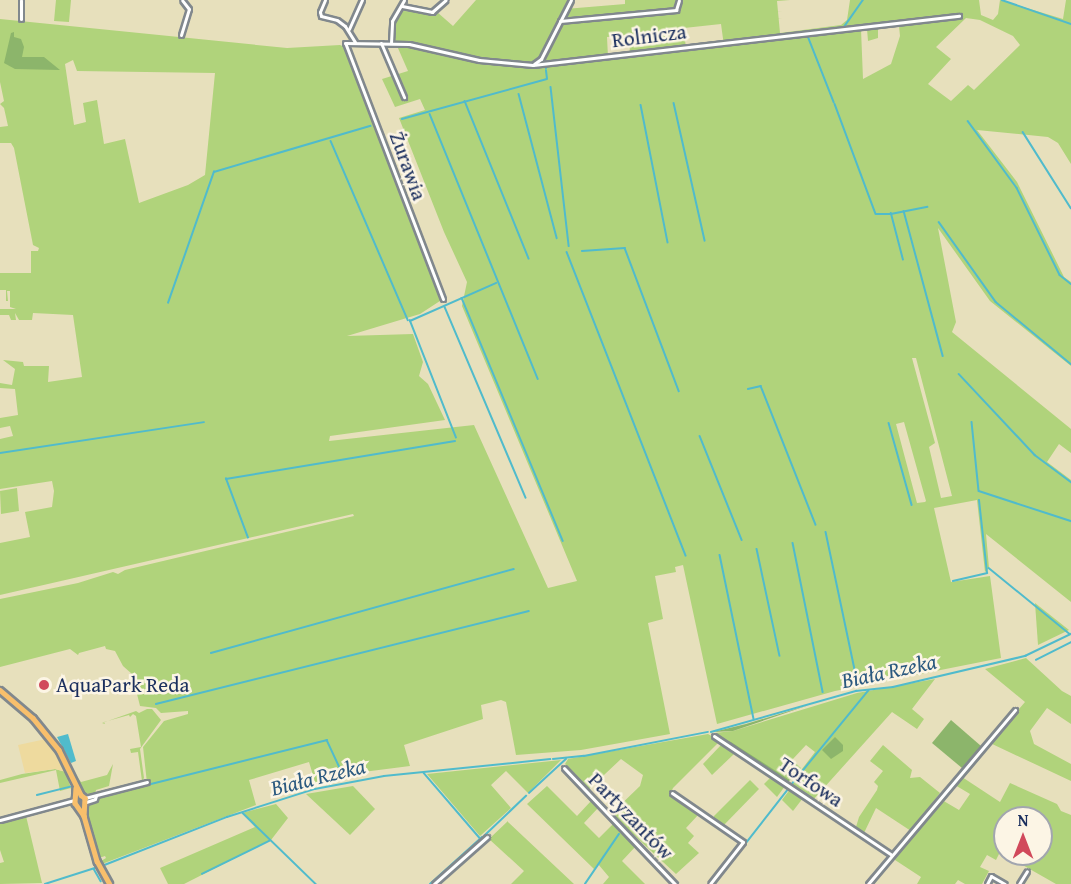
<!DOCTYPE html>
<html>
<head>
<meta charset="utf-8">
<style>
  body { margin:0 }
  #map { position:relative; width:1071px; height:884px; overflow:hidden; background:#e7e0bc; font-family:"Gentium Book Plus",serif }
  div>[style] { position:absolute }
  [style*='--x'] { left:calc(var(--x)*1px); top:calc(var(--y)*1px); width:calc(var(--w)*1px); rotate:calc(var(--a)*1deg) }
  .green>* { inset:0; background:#b0d37b }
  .forest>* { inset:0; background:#8cb56b }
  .sand>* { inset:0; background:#eeda9e }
  .water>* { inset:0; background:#50bbcc }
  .stream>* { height:1.5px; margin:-0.75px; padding:0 0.75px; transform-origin:0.75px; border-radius:0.75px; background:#50bbcc }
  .roads { filter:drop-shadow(2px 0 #81888d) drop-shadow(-2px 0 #81888d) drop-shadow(0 2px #81888d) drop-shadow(0 -2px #81888d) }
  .minor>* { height:3px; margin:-1.5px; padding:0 1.5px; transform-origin:1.5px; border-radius:1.5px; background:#fff }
  .major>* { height:4.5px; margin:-2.25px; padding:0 2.25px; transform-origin:2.25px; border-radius:2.25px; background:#f8bf6c }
  .dots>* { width:16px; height:16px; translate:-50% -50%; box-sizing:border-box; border:3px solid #fcf5e5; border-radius:50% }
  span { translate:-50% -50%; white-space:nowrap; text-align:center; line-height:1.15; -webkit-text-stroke:5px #fcf5e5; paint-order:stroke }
  .street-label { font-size:21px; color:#1b2f5e }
  .poi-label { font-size:21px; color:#1b2f5e }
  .left { translate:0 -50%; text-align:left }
  .water-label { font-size:22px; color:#2b597f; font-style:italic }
  .north { position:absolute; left:993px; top:806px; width:60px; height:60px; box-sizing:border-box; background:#fcf5e5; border:2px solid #a2a6af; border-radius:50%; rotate:0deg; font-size:16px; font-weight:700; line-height:24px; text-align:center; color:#1b2f5e }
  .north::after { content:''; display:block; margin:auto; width:21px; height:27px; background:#d1495b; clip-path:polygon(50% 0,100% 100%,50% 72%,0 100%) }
</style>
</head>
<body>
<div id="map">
  <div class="green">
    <div style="clip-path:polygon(56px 0,71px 0,69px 22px,54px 21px)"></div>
    <div style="clip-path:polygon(evenodd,476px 0,568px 0,565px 9px,625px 4px,625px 0,790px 0,777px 1px,780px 33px,841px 25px,847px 20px,850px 0,979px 0,981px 15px,993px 20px,998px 14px,1000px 0,1063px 19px,1066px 0,1071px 0,1071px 164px,1058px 143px,1048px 137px,977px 130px,1017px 182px,1064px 277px,1071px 282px,1071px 366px,990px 301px,938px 228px,956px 322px,952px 332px,1071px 429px,1071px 453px,1059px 444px,1047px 462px,1071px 480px,1071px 602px,986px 534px,989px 568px,985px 572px,977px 500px,934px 508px,951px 582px,990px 576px,1001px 658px,835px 691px,717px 724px,683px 565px,675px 567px,676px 572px,655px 576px,663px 619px,648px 623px,670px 734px,581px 750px,516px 755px,506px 702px,501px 700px,481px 705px,483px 719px,404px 745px,410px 766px,363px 772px,316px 785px,309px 762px,249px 780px,256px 805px,102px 864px,101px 861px,106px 858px,105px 856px,99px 858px,86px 810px,97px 796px,147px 783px,143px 747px,164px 721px,188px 714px,188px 711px,161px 713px,156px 708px,140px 706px,132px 674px,123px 666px,115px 651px,106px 649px,105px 646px,79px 653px,78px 655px,70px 649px,0 667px,0 599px,78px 583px,113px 572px,118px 574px,125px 570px,354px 516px,353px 514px,0 595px,0 543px,30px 537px,25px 512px,52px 507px,54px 491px,52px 481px,0 489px,0 439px,13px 436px,10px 426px,0 428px,0 418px,18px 415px,15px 389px,0 388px,0 383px,12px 385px,15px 369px,3px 360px,23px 362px,24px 366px,49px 366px,48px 382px,82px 377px,73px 315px,33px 313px,32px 320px,19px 320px,15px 313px,16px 320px,11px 320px,9px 315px,0 315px,0 309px,16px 309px,10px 307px,10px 291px,7px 291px,8px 301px,6px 301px,6px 290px,0 290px,0 273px,31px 273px,31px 251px,38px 251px,39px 248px,33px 245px,14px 148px,11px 143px,0 143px,0 127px,8px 126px,4px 108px,0 104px,4px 101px,0 82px,0 19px,287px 48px,340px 45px,345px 47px,443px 299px,420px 314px,347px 336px,413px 334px,423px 362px,419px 376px,428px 384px,445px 420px,330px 436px,329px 441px,474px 425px,548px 588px,577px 581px,462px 306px,467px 282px,444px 232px,399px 118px,425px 110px,420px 99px,395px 107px,382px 79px,408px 71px,394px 39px,394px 24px,401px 11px,437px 12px,453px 26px,476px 0,966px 18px,980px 20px,1013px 36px,1020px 45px,974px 90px,968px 85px,951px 101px,928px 84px,951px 59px,936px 47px,966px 18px,476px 0,721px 24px,724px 46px,686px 50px,684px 28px,721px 24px,476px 0,899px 26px,900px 36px,891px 64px,863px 79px,861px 29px,867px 29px,868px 41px,878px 38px,878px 28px,899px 26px,476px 0,629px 35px,630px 54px,608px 57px,607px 37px,629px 35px,476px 0,73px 60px,77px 71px,215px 73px,205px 175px,188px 185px,139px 203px,125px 139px,104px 144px,97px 100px,83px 103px,86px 122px,74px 125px,65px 64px,73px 60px,476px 0,912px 358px,916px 358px,952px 496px,941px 498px,929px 447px,935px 443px,912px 358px,476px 0,904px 422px,926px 501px,925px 502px,917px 503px,896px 424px,904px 422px)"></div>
    <div style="clip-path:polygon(17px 488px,19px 511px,1px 514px,0 491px)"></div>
    <div style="clip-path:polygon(1035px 603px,1069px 630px,1038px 645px)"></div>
    <div style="clip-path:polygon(1026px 658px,1062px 691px,1071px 696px,1071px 724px,1047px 708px,1030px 731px,1034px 744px,1071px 764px,1071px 781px,990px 743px,1025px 702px,985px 669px)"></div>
    <div style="clip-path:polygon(935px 679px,912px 709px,924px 719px,917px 729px,892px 712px,813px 800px,792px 786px,792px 782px,815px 752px,806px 745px,792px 760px,801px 768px,790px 780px,714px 733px,733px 731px,857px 693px)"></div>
    <div style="clip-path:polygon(147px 709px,152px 709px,161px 720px,140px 749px,144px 778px,142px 781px,138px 752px,131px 753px,130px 749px,141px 747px,136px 716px,133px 714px,130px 717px,129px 715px,104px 722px,105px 724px,102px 723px,136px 711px,139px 713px)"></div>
    <div style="clip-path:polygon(708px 734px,720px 741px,673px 788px,670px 795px,699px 814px,686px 828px,694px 836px,688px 843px,699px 853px,676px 874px,611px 814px,640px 786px,643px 775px,621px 759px,588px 790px,565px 764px,568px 759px)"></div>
    <div style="clip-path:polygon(721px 745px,734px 754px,712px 775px,703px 764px)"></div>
    <div style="clip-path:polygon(883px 745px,912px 770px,910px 778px,920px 777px,940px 793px,911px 831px,876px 808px,864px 833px,856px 827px,859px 817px,877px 790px,878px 786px,874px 782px,883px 771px,870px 761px)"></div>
    <div style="clip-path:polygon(561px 760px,528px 793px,506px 771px,491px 785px,511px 808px,480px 836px,427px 774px)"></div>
    <div style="clip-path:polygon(113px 764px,109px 786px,96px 790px,95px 794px,90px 795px,81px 790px,75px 775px,75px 774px,81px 782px,107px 775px)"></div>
    <div style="clip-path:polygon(55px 769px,66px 772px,72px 792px,71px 788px,60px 791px,56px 770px,0 783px,0 780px,22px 774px)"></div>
    <div style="clip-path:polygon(772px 776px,785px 786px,777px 797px,764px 784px)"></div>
    <div style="clip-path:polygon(evenodd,962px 777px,1000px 802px,1010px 783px,1057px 804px,1061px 811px,1071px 815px,1071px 884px,1056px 884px,1000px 852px,996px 860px,987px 855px,980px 867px,989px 871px,982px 884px,965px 884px,958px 880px,955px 884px,917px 884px,921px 877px,895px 860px,891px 860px,942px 800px,959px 810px,970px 794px,955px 785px,962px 777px,1005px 818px,1041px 818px,1041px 854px,1005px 854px,1005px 818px)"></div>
    <div style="clip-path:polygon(750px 780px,759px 789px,723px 826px,714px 820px,714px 816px)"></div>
    <div style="clip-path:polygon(353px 786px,375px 809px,350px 835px,306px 794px)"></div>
    <div style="clip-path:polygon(547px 786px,577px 816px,591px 801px,598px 808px,584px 823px,599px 838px,613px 824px,636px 846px,622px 861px,645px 884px,603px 884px,609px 877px,598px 864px,594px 869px,527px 804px)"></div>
    <div style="clip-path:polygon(791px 788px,803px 798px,793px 811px,782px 800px)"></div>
    <div style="clip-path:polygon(276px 804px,288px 818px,271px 840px,184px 884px,168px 884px,160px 868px,255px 827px,242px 813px)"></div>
    <div style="clip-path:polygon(26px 816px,42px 883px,0 884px,0 863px,4px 862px,0 850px,0 821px)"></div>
    <div style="clip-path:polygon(508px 821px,508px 822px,574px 884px,511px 884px,524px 871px,489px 839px)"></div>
  </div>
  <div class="forest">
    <div style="clip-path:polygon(14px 32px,14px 37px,21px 39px,24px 47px,22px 57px,44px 57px,60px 70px,15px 69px,4px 63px,11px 33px)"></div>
    <div style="clip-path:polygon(809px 705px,733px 731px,713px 732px,746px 724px)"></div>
    <div style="clip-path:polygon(951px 720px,981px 746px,962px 768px,932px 743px)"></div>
    <div style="clip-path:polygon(835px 737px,843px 745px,843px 751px,831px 759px,822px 750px)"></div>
    <div style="clip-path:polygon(721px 739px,731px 742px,790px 780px,787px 783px)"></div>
  </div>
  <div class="sand">
    <div style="clip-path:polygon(46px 739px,66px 772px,55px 769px,25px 773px,18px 745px)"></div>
  </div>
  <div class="water">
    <div style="clip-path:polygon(68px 734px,76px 761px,71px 763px,57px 737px)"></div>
  </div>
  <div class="stream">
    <div style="--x:1002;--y:0;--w:73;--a:19.2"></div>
    <div style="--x:844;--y:27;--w:33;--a:-55"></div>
    <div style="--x:808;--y:36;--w:71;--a:68.5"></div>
    <div style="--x:546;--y:69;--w:3;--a:-108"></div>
    <div style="--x:545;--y:66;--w:300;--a:-6.7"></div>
    <div style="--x:551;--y:87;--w:160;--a:83.5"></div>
    <div style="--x:519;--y:94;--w:149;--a:75.2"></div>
    <div style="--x:465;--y:101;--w:170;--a:67.9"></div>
    <div style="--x:674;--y:103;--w:141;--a:77.3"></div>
    <div style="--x:835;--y:104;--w:117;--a:69.6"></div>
    <div style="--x:876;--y:214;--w:15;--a:0"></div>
    <div style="--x:641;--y:105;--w:140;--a:78.9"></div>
    <div style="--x:430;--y:114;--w:286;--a:67.8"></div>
    <div style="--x:402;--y:119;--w:150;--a:-15.4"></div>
    <div style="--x:547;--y:79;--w:8;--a:-97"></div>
    <div style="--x:968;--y:121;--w:83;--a:53.8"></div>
    <div style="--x:1017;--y:188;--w:97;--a:63.7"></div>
    <div style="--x:1060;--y:275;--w:14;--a:39"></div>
    <div style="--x:1023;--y:132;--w:90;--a:57.7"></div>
    <div style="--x:331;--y:141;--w:195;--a:66.7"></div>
    <div style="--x:904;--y:211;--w:150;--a:74.9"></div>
    <div style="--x:939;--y:222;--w:98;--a:54.5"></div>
    <div style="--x:996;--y:302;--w:97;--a:39.6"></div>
    <div style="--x:582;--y:251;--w:43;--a:-4"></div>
    <div style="--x:625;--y:248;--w:153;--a:69.3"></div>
    <div style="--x:567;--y:252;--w:326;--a:68.6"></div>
    <div style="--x:903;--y:260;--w:48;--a:-104.6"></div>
    <div style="--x:891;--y:214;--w:37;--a:-11"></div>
    <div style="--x:462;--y:298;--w:263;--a:67.4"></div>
    <div style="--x:168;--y:303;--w:139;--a:-70.7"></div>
    <div style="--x:214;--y:172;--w:163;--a:-16.4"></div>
    <div style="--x:445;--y:307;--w:207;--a:67"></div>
    <div style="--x:959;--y:374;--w:111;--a:46.8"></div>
    <div style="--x:1035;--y:455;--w:45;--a:36.9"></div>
    <div style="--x:748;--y:389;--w:13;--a:-13"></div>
    <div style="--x:761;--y:386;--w:149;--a:68.4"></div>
    <div style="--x:972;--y:422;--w:69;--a:84.2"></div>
    <div style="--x:979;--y:491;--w:97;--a:18.1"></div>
    <div style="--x:889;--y:423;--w:85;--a:74.3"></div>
    <div style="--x:700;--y:436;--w:112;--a:68"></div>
    <div style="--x:456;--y:438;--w:126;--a:-111.5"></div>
    <div style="--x:410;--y:321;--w:94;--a:-23.8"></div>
    <div style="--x:0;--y:453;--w:206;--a:-8.6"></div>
    <div style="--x:826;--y:532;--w:155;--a:78.1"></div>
    <div style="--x:248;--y:538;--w:63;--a:-110.4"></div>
    <div style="--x:226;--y:479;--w:232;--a:-9.4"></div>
    <div style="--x:793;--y:543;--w:152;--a:78.6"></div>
    <div style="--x:757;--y:549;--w:109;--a:77.9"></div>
    <div style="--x:720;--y:555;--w:167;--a:78.3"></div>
    <div style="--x:989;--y:568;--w:104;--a:39.2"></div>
    <div style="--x:953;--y:581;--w:35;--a:-13"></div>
    <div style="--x:987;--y:573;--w:73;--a:-96.3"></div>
    <div style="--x:211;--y:653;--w:314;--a:-15.5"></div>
    <div style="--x:1036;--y:660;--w:39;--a:-27"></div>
    <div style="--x:156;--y:704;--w:384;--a:-14"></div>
    <div style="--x:711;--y:732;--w:151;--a:-15.8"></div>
    <div style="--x:856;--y:691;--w:37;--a:-6"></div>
    <div style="--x:893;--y:687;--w:136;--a:-13.2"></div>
    <div style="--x:1025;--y:656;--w:51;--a:-25.6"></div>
    <div style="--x:553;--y:759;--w:31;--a:-6"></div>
    <div style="--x:584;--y:756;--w:126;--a:-11"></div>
    <div style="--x:424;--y:773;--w:86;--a:49.3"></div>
    <div style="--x:791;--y:785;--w:122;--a:-50.7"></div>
    <div style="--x:529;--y:793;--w:50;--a:-42.6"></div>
    <div style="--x:37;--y:795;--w:34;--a:-14"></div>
    <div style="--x:99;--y:797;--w:235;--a:-14"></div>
    <div style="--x:327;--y:740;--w:38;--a:65"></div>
    <div style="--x:243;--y:813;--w:102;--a:44.2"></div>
    <div style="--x:484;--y:836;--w:58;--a:-43.6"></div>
    <div style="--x:102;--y:866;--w:134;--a:-21.4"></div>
    <div style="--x:227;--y:817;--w:92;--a:-17.7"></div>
    <div style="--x:315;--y:789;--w:70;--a:-10.7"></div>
    <div style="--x:384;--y:776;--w:167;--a:-5.8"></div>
    <div style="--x:459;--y:866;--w:41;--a:-43"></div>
    <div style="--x:94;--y:869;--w:14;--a:60"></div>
    <div style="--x:202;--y:874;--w:75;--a:-26.2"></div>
    <div style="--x:45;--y:884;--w:52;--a:-17.7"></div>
    <div style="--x:430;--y:884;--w:70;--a:-42.1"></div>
    <div style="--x:439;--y:884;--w:23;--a:-43"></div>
    <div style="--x:585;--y:884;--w:60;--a:-55.8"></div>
    <div style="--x:714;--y:884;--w:122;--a:-52"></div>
  </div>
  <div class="roads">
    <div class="minor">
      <div style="--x:325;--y:0;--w:13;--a:113"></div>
      <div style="--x:320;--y:12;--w:4;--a:76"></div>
      <div style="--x:321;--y:16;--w:16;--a:14"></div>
      <div style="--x:337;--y:20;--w:10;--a:37"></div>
      <div style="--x:345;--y:26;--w:19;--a:58"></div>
      <div style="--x:402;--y:6;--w:31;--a:11"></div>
      <div style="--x:432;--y:12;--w:18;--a:-41"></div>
      <div style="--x:21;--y:19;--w:19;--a:-90"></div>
      <div style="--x:560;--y:21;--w:117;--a:-5.4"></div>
      <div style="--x:676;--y:10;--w:10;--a:-73"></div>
      <div style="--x:349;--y:29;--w:32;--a:-66"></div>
      <div style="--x:181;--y:35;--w:27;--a:-73"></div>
      <div style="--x:189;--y:9;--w:11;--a:-128"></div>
      <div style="--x:381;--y:43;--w:59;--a:66.9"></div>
      <div style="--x:391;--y:43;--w:22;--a:-87"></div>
      <div style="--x:392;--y:21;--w:24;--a:-60"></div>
      <div style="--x:534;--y:64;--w:9;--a:-36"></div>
      <div style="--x:541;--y:59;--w:66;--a:-63"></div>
      <div style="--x:443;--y:299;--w:274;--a:-110.9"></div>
      <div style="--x:345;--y:43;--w:64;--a:0.9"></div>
      <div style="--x:409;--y:44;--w:72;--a:12.9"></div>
      <div style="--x:479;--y:60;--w:54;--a:5.3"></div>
      <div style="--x:533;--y:65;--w:429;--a:-6.6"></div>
      <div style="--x:714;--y:736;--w:214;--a:33.8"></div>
      <div style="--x:564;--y:768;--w:161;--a:46.3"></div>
      <div style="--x:672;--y:793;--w:86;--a:34.6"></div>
      <div style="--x:743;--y:842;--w:53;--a:128.2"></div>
      <div style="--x:85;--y:798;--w:64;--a:-14.5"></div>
      <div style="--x:86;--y:802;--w:9;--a:-18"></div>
      <div style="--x:95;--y:799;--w:3;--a:-72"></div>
      <div style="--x:0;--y:820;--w:77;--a:-15.1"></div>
      <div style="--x:434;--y:884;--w:71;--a:-41.6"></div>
      <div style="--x:868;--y:884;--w:228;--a:-49.8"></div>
      <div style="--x:987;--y:884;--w:9;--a:-63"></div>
      <div style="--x:991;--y:876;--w:16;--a:30"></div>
      <div style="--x:1019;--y:884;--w:15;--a:-58"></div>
    </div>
    <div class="major">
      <div style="--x:0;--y:690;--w:43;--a:40.3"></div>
      <div style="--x:33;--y:718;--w:41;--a:50.9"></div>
      <div style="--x:59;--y:750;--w:50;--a:63.9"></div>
      <div style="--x:81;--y:795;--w:5;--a:37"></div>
      <div style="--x:85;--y:798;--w:18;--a:93"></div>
      <div style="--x:76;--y:788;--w:15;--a:94"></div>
      <div style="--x:75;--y:803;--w:16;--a:55"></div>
      <div style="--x:84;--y:816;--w:47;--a:73.9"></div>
      <div style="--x:97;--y:861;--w:26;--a:61"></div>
    </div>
  </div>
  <div class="dots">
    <div style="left:44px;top:685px;background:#d1495b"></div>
  </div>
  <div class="street-label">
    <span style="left:649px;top:36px;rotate:-7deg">Rolnicza</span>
    <span style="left:408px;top:166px;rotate:70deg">Żurawia</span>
    <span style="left:811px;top:782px;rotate:34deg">Torfowa</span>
    <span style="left:631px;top:816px;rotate:46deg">Partyzantów</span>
  </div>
  <div class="poi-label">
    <span class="left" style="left:56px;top:685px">AquaPark Reda</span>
  </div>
  <div class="water-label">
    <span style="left:889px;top:671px;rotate:-12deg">Biała Rzeka</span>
    <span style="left:318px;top:777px;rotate:-14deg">Biała Rzeka</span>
  </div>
  <div class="north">N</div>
</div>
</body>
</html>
